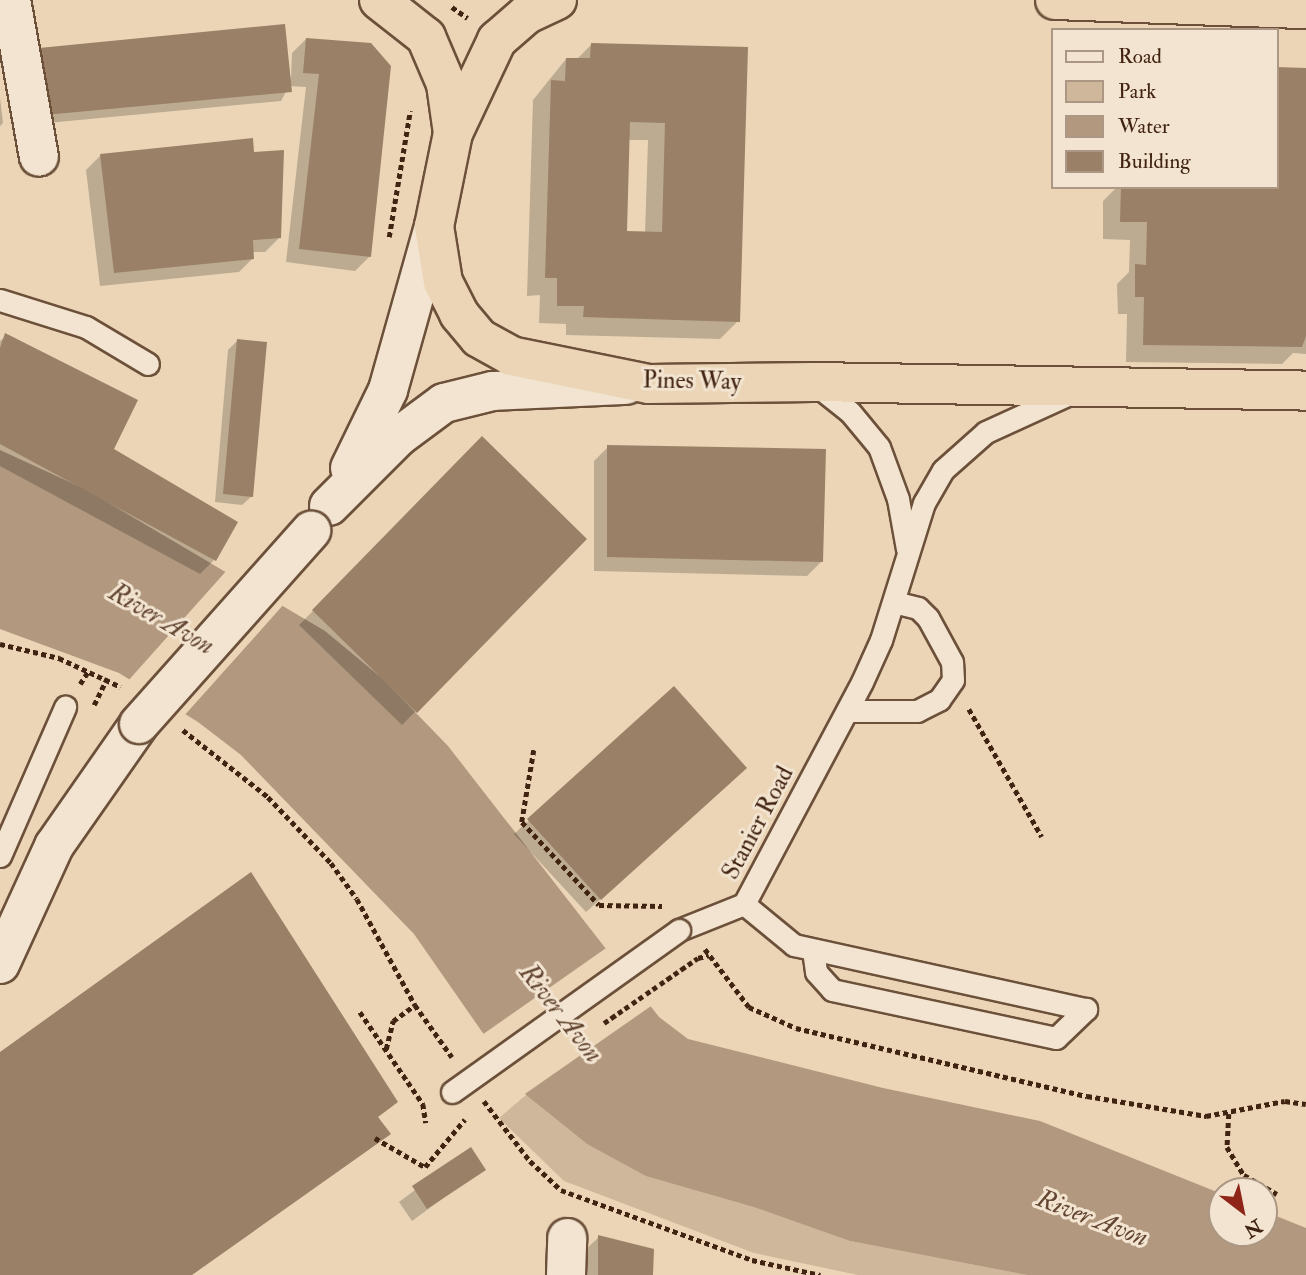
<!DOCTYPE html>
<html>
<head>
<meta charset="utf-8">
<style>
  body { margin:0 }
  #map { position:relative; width:1306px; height:1275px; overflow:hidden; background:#ebd5b6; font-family:"IM FELL Double Pica",serif }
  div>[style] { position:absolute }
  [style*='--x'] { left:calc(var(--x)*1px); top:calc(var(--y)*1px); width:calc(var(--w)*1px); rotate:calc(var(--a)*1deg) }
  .green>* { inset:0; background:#ceb79a }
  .water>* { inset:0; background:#b1987e }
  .pier>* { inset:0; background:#ebd5b6 }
  .shadow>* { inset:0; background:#0003 }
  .building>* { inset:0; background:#998067 }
  .path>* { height:4.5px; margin-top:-2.25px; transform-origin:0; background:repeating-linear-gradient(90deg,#412311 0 5px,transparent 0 8.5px) }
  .roads { filter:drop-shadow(2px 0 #6c503a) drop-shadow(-2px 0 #6c503a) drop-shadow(0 2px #6c503a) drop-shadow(0 -2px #6c503a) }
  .lane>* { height:21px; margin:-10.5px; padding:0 10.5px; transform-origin:10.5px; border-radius:10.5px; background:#f2e4d0 }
  .street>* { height:38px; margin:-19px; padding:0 19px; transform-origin:19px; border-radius:19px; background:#f2e4d0 }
  .secondary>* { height:38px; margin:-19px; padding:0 19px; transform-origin:19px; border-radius:19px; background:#f2e4d0 }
  .highway>* { height:38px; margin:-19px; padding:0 19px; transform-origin:19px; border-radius:19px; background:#ebd5b6 }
  .path-bridge>* { height:4.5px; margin-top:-2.25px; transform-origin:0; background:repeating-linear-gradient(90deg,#412311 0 5px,transparent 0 8.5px) }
  .bridges { filter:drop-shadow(2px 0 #6c503a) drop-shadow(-2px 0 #6c503a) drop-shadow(0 2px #6c503a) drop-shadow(0 -2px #6c503a) }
  .lane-bridge>* { height:21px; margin:-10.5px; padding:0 10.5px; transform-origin:10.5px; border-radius:10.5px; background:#f2e4d0 }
  .secondary-bridge>* { height:38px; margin:-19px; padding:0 19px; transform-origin:19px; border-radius:19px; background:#f2e4d0 }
  span { translate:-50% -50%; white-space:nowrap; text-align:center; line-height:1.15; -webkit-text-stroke:6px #f2e4d0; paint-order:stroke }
  .street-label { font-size:24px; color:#412311 }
  .water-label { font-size:26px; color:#634632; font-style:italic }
  .legend { position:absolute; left:1051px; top:28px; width:228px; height:161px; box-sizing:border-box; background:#f2e4d0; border:2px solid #ab9784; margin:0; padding:9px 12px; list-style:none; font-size:21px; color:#412311 }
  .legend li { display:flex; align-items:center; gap:14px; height:35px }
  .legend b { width:35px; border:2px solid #ab9784 }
  .north { position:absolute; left:1208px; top:1177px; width:70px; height:70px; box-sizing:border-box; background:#f2e4d0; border:2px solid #ab9784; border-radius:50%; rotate:148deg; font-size:19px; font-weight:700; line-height:28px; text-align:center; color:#412311 }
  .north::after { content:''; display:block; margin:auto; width:24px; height:32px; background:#8f2418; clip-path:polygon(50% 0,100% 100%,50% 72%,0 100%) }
</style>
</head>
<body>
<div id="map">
  <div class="green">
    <div style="clip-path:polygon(526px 1095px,587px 1144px,850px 1241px,1027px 1275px,858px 1275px,754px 1253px,564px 1181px,499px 1118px)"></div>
  </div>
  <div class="water">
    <div style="clip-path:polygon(0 450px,87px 490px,325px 631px,383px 679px,448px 746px,659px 1017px,688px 1039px,883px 1088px,1040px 1121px,1222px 1194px,1222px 1233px,1264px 1233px,1264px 1211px,1306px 1228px,1306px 1275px,1027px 1275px,850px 1241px,754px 1207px,646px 1176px,587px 1144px,526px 1095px,414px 934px,241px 755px,198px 722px,119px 673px,0 629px)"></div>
  </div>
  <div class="pier">
    <div style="clip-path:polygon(228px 569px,285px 603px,183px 717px,127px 682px)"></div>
    <div style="clip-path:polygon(609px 946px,654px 1004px,522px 1096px,479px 1037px)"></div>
  </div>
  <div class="shadow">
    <div style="clip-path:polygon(306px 39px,371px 45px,369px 257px,355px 271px,286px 262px,306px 87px,289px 86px,281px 101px,37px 124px,31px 59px,291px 78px,292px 53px)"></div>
    <div style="clip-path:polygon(evenodd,592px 44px,746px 49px,738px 321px,720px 339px,566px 335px,566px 324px,539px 323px,540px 295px,527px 296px,533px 100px,566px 59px,576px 60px,592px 44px,628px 140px,648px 140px,645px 234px,625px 233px,628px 140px)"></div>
    <div style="clip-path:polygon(1306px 70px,1306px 354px,1293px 353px,1282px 364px,1126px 362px,1127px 314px,1118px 314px,1117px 284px,1129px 272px,1130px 240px,1103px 239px,1103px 201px,1117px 187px,1276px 187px)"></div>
    <div style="clip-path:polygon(0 98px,3px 123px,0 126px)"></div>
    <div style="clip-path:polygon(253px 154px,279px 238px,265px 252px,252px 252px,253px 258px,239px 272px,100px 286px,86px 170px,100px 156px)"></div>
    <div style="clip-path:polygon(6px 336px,214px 560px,200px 574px,0 466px,0 341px)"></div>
    <div style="clip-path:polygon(237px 341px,252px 496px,242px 505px,215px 502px,228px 350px)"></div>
    <div style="clip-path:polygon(482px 439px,585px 539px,402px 725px,299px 625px)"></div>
    <div style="clip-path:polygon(608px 447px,821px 562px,807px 576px,594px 571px,594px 461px)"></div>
    <div style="clip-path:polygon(674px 689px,731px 782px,586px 912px,514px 834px)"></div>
    <div style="clip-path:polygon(470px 1149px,483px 1169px,412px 1221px,399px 1202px)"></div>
    <div style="clip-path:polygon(599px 1237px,652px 1275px,585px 1275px,585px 1250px)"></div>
  </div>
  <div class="building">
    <div style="clip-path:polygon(285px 24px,292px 92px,45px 115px,39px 48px)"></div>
    <div style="clip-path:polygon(306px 38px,371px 43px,391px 66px,371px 257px,299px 249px,319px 74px,303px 73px)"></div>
    <div style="clip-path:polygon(evenodd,591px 43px,748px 47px,740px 322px,583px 317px,584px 306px,557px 306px,557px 278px,545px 278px,551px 80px,565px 81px,566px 58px,590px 58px,591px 43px,630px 122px,665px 123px,662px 232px,627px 231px,630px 122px)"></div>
    <div style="clip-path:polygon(1276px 67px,1306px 68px,1306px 336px,1302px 347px,1143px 345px,1144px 297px,1135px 297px,1135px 264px,1146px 265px,1147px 222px,1120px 222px,1121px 187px,1276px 187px)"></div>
    <div style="clip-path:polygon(253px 138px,254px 152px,284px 150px,281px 238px,253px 240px,254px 259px,114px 273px,100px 154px)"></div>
    <div style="clip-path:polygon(5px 333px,138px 400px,114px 449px,238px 522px,216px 561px,0 444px,0 348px)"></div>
    <div style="clip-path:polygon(237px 339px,267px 342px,253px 497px,223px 494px)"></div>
    <div style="clip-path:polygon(482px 436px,587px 539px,417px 713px,312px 610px)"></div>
    <div style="clip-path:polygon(607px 445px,826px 449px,823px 562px,607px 557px)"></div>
    <div style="clip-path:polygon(674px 686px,747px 768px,601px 900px,527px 819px)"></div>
    <div style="clip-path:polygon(251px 872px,398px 1102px,378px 1117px,391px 1134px,192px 1275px,0 1275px,0 1052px)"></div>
    <div style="clip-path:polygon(471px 1147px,486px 1170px,427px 1209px,412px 1186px)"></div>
    <div style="clip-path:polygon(598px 1235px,654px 1249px,653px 1275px,598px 1275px)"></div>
  </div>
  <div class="path">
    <div style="--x:452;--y:7;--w:19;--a:35"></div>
    <div style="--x:389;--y:237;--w:128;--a:-80.5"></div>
    <div style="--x:0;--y:644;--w:61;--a:13.3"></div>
    <div style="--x:59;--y:658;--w:68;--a:25.1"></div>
    <div style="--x:80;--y:684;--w:17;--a:-57"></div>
    <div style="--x:94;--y:705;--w:30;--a:-64"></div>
    <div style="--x:969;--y:709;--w:147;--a:60.3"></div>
    <div style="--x:183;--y:730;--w:108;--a:38.2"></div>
    <div style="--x:268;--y:797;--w:91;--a:46.3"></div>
    <div style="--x:331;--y:863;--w:44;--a:54.2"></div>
    <div style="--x:357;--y:899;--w:121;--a:61.3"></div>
    <div style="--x:415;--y:1005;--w:64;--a:54.6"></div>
    <div style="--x:534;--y:750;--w:73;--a:99.5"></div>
    <div style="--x:522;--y:822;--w:113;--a:47.1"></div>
    <div style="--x:599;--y:905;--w:63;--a:0.9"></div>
    <div style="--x:705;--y:949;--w:73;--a:52.8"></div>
    <div style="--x:749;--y:1007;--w:51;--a:24.1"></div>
    <div style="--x:796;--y:1028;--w:299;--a:13.2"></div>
    <div style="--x:1087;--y:1096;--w:121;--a:9.5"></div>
    <div style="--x:1206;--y:1116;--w:80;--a:-10.8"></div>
    <div style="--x:1285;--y:1101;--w:21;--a:8"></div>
    <div style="--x:698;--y:958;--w:11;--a:-15"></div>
    <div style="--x:360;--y:1012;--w:112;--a:55.6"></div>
    <div style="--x:423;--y:1104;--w:19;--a:81"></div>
    <div style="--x:386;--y:1049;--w:29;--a:-76"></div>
    <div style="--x:393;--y:1021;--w:27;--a:-36"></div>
    <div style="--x:484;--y:1101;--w:76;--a:52.5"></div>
    <div style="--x:530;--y:1161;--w:42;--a:43.1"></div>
    <div style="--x:561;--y:1190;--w:203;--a:20.1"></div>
    <div style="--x:752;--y:1260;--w:70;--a:12.4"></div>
    <div style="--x:1229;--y:1114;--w:33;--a:93"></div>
    <div style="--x:1227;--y:1147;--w:33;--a:59"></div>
    <div style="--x:1244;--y:1175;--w:38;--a:30"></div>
    <div style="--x:375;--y:1138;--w:58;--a:30.1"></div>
    <div style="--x:425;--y:1167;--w:62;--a:-50.2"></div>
  </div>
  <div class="roads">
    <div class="lane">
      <div style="--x:0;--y:300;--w:90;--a:17.4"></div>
      <div style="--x:86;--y:327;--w:72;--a:30.8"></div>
      <div style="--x:816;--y:385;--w:43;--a:38.5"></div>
      <div style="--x:850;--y:412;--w:45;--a:50.4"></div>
      <div style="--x:879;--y:447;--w:55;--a:69.9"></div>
      <div style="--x:898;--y:499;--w:51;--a:79.8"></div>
      <div style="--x:847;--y:711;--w:70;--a:0"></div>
      <div style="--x:917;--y:711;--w:25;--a:-27"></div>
      <div style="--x:939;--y:700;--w:24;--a:-55"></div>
      <div style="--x:953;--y:680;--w:18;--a:-93"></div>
      <div style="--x:952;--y:662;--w:50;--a:-118.6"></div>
      <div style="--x:928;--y:618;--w:14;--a:-135"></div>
      <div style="--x:918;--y:608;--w:25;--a:-166"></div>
      <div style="--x:0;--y:856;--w:163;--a:-66.4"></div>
      <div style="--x:744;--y:904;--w:65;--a:39.4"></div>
      <div style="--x:794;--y:945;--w:299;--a:12.4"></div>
      <div style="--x:679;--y:930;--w:70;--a:-21.8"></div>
      <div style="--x:744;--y:904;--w:251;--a:-62"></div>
      <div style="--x:862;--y:682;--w:46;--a:-65.7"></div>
      <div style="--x:881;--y:640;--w:144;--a:-72.6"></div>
      <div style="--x:924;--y:503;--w:38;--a:-60"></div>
      <div style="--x:943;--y:470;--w:57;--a:-41.5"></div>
      <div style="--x:986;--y:432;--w:89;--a:-24.6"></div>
      <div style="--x:813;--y:950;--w:22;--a:82"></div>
      <div style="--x:816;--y:972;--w:24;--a:48"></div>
      <div style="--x:832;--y:990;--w:229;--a:12.1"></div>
      <div style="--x:1056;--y:1038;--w:42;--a:-44"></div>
    </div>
    <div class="street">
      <div style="--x:11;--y:0;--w:159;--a:79.9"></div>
      <div style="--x:566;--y:1275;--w:37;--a:-88"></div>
    </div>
    <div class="secondary">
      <div style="--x:350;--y:468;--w:87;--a:-64"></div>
      <div style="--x:388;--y:390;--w:170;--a:-74.3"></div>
      <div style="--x:329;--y:506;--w:98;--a:-45"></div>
      <div style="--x:398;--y:437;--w:57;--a:-36.5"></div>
      <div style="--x:444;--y:403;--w:50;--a:-13.8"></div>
      <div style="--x:493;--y:391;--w:133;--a:-2.6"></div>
      <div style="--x:0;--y:964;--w:130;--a:-65.4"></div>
      <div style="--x:54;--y:846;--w:149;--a:-55.1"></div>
    </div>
    <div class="highway">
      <div style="--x:379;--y:0;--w:60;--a:38.2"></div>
      <div style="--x:426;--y:37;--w:51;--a:66.9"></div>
      <div style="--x:446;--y:84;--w:49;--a:81.9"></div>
      <div style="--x:557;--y:0;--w:33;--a:155"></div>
      <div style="--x:527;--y:14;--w:40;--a:139"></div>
      <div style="--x:497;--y:40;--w:103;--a:115.3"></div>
      <div style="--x:453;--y:133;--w:95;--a:101.5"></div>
      <div style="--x:434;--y:226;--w:57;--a:80.9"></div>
      <div style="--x:443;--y:282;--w:36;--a:63"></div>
      <div style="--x:459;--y:314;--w:31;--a:50"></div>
      <div style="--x:479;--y:338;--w:37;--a:29"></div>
      <div style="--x:511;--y:356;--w:141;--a:11.5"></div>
      <div style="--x:649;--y:384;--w:164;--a:-0.7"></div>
      <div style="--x:813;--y:382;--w:493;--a:1"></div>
      <div style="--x:1055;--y:0;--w:251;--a:2.1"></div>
    </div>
  </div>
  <div class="path-bridge">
    <div style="--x:604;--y:1023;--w:114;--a:-34.7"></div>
  </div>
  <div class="bridges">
    <div class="lane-bridge">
      <div style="--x:452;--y:1092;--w:279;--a:-35.5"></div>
    </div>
    <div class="secondary-bridge">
      <div style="--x:139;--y:724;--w:259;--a:-48.3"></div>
    </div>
  </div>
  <div class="street-label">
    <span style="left:692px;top:381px;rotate:1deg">Pines Way</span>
    <span style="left:758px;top:823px;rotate:-62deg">Stanier Road</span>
  </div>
  <div class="water-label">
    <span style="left:161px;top:620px;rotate:30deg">River Avon</span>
    <span style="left:560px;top:1014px;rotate:52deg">River Avon</span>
    <span style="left:1092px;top:1219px;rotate:21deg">River Avon</span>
  </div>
  <ul class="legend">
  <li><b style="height:9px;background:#f2e4d0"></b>Road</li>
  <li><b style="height:19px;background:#ceb79a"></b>Park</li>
  <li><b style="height:19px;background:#b1987e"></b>Water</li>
  <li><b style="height:19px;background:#998067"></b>Building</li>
  </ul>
  <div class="north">N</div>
</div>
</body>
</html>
